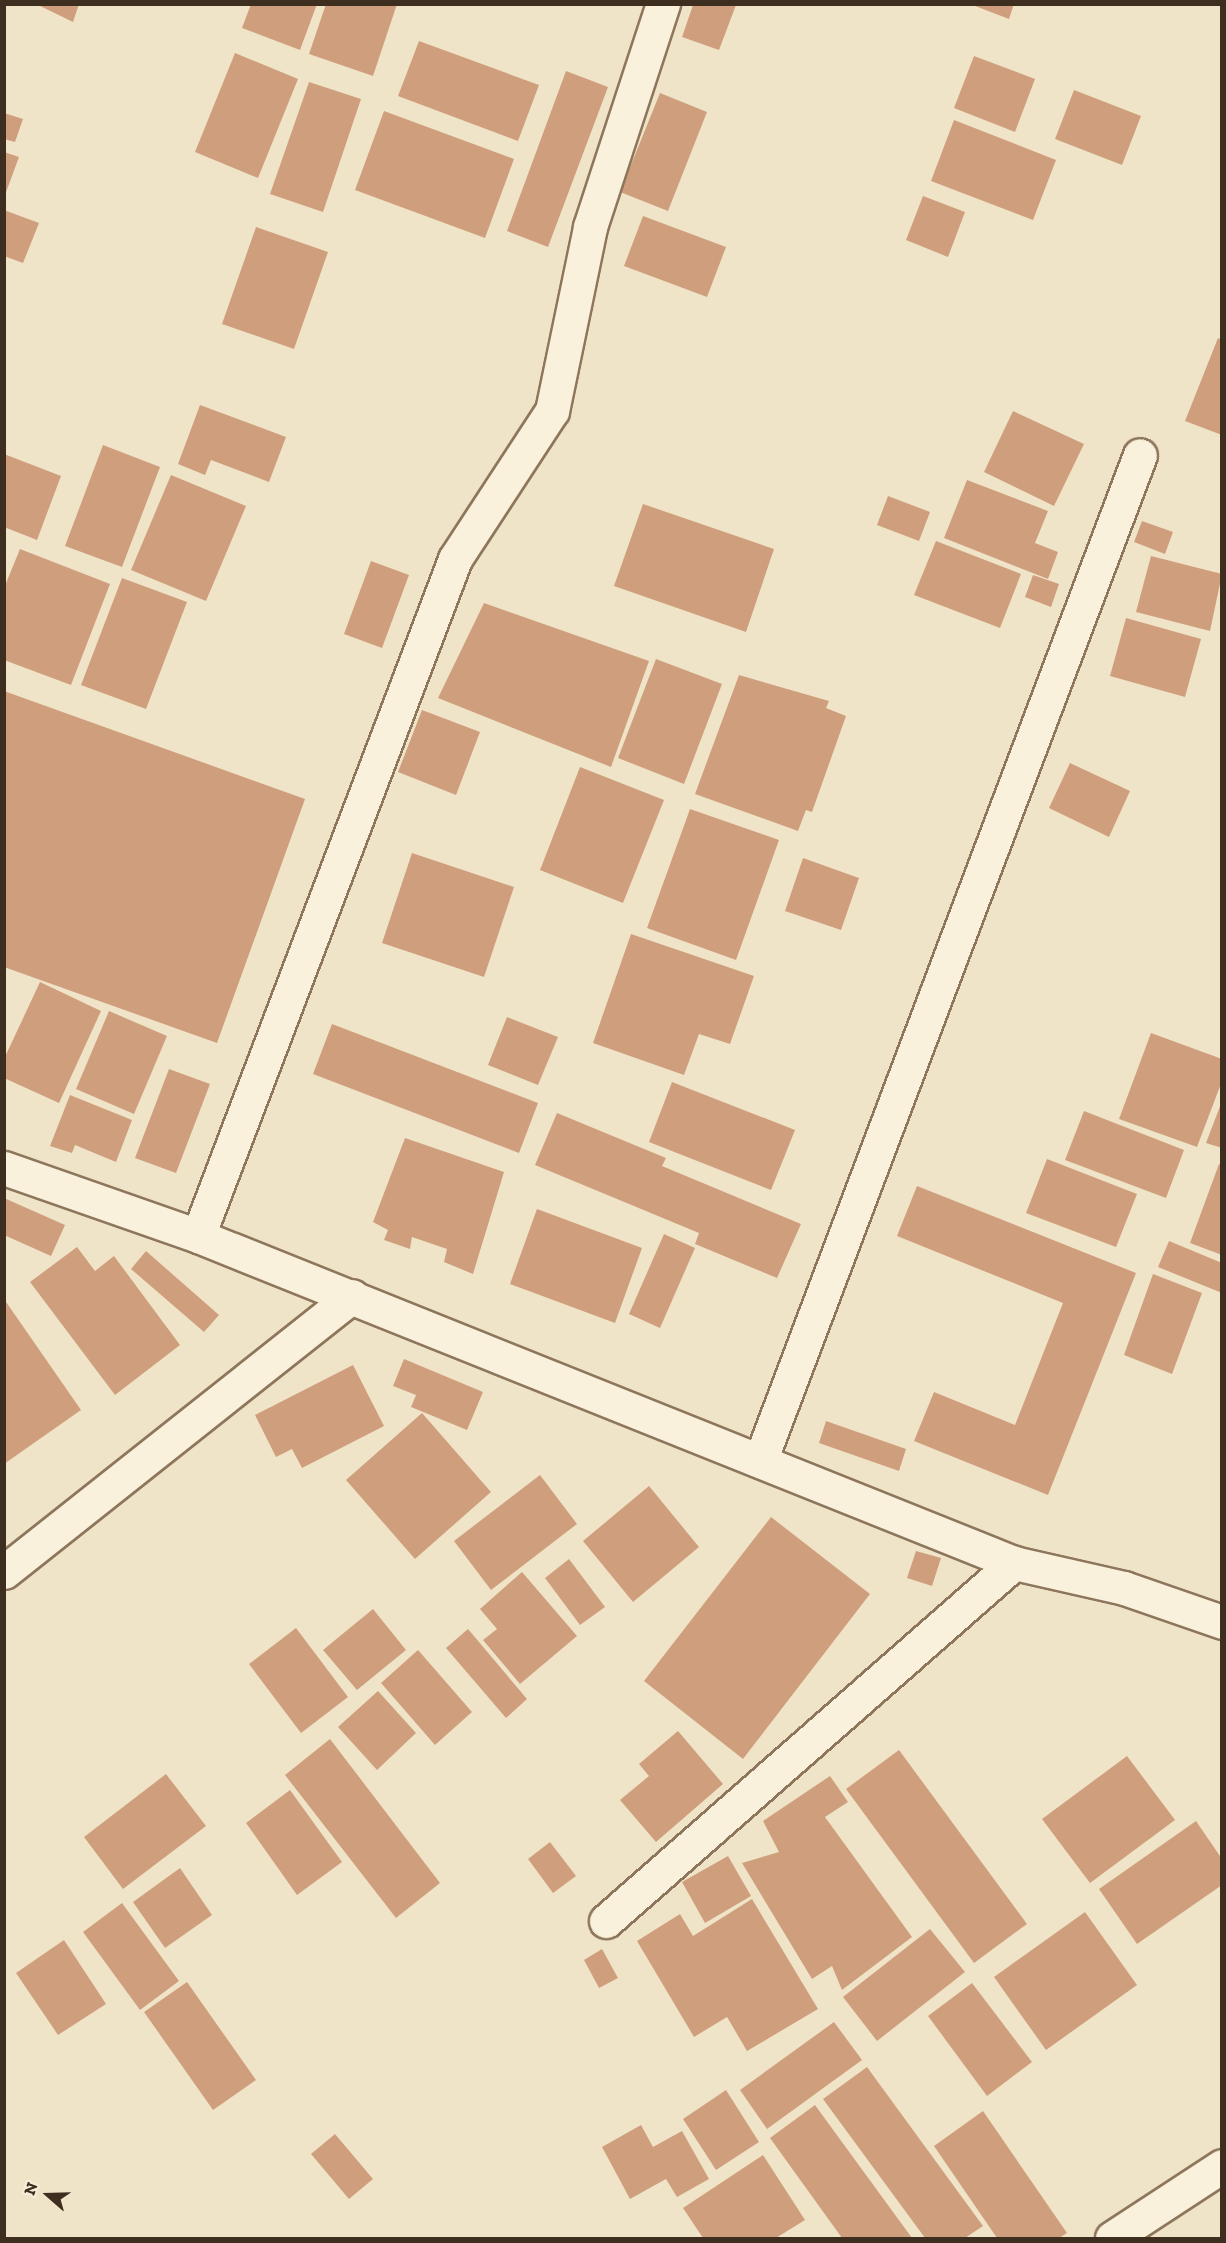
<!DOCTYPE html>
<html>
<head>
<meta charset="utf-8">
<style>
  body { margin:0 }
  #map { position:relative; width:1226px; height:2243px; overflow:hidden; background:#f0e4c8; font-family:"Zilla Slab",serif }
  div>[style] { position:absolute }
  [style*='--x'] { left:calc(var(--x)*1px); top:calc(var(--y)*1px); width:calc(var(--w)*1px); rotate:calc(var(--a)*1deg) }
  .building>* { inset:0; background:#cf9f7d }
  .roads { filter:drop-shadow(2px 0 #8d765c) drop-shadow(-2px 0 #8d765c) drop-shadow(0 2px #8d765c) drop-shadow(0 -2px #8d765c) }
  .minor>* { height:33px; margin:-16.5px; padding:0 16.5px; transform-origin:16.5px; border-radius:16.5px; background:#faf1dc }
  span { translate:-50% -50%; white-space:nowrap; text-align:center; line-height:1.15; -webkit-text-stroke:6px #f7eed8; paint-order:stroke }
  .frame { position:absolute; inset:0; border:6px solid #3d2e20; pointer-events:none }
  .north { position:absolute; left:18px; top:2165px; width:60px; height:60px; -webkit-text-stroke:4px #f7eed8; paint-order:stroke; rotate:290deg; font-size:16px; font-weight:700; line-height:24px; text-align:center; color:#3d2e20 }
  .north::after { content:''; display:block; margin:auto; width:21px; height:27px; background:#3d2e20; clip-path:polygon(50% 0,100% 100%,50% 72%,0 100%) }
</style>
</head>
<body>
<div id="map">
  <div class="building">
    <div style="clip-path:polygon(36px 4px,79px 4px,73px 22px)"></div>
    <div style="clip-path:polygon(251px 4px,317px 4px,300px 50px,242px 28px)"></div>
    <div style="clip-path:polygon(326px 4px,397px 4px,373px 76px,309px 54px)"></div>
    <div style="clip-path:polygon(970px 4px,1014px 4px,1009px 19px)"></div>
    <div style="clip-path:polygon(693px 5px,736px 5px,719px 50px,682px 37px)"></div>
    <div style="clip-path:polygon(419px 41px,539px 85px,518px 141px,398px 96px)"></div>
    <div style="clip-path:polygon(235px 53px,298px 79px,258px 178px,195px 152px)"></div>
    <div style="clip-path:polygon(974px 56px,1035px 79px,1015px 132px,954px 108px)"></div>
    <div style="clip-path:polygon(566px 71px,608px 87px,548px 247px,507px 231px)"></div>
    <div style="clip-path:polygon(309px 82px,361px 99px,323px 212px,270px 194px)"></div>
    <div style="clip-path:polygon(1074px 90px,1141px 116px,1122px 165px,1055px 139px)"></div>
    <div style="clip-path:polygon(660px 93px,707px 112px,668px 211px,620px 192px)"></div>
    <div style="clip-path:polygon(384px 111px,514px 159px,485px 238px,355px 190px)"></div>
    <div style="clip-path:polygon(4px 113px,23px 119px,15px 142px,4px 139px)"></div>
    <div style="clip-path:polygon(954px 120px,1056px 160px,1033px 220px,931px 181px)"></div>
    <div style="clip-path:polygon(4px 152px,19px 157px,5px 195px,4px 195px)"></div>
    <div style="clip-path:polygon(923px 196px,965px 212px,948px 257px,906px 240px)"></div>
    <div style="clip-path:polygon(4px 210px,39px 223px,23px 263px,4px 256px)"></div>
    <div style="clip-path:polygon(643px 216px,726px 247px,707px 297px,624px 266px)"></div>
    <div style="clip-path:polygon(256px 227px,328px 252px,294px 349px,222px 324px)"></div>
    <div style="clip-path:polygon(1218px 338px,1222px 340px,1222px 435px,1185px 421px)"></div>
    <div style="clip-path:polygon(200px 405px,286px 437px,269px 482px,211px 460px,205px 475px,178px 464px)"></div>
    <div style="clip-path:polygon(1013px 411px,1084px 444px,1054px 506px,984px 472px)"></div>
    <div style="clip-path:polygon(103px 445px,160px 467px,122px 567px,65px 546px)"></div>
    <div style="clip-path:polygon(4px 454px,61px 476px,37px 540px,4px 527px)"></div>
    <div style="clip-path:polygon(171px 475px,246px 506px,206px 601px,131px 570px)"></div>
    <div style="clip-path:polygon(967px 480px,1048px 511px,1035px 543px,1058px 552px,1048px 579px,944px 538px)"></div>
    <div style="clip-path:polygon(888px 496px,930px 512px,919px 541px,877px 525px)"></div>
    <div style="clip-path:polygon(643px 504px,774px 549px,746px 632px,614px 586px)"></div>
    <div style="clip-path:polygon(1142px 521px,1173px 532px,1165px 554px,1134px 542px)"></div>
    <div style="clip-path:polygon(936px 541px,1021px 574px,1000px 628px,914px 595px)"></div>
    <div style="clip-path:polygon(20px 549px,110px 584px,71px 685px,4px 660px,4px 588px)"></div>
    <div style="clip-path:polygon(1151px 556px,1222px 574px,1210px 631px,1136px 612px)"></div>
    <div style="clip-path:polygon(371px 561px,409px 575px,382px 648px,344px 634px)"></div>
    <div style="clip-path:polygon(1033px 575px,1059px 584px,1051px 607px,1025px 597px)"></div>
    <div style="clip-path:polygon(122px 578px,187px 602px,146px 709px,81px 685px)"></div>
    <div style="clip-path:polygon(484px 603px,649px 661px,611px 767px,438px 698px)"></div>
    <div style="clip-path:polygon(1126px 618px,1201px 639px,1185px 697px,1110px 676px)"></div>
    <div style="clip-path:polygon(656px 659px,722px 684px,684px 784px,618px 758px)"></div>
    <div style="clip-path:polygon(739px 675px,829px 701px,826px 708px,846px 716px,812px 812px,806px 810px,798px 831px,695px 794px)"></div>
    <div style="clip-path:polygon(4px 691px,305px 799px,217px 1043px,4px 967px)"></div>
    <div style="clip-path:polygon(422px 710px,480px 732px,456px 795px,398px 772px)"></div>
    <div style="clip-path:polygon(1070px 763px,1130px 791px,1109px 837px,1049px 808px)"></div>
    <div style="clip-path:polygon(580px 767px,664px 800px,623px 903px,540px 870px)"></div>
    <div style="clip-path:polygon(690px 809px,779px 840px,736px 960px,647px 928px)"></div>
    <div style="clip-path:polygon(412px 853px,514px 887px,484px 977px,382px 943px)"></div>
    <div style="clip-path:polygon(803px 858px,859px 878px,841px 930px,785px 911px)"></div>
    <div style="clip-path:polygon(631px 934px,754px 976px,730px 1044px,699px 1034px,684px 1075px,593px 1043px)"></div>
    <div style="clip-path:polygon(40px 982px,101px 1011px,59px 1103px,4px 1078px,4px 1059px)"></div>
    <div style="clip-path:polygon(109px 1011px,167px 1036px,134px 1114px,76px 1089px)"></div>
    <div style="clip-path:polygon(507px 1017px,558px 1037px,538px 1085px,488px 1065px)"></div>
    <div style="clip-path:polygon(332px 1024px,538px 1103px,519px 1153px,313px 1074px)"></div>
    <div style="clip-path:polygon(1151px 1033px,1222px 1059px,1222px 1081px,1197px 1147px,1119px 1119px)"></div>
    <div style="clip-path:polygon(169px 1069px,210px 1084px,176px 1173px,135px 1158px)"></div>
    <div style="clip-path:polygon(672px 1082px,795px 1130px,771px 1190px,649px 1142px)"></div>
    <div style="clip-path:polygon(70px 1095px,132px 1120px,116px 1162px,75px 1145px,72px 1153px,50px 1146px)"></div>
    <div style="clip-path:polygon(1222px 1101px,1222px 1148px,1206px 1143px)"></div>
    <div style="clip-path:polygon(1084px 1111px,1184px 1150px,1166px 1198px,1065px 1160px)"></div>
    <div style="clip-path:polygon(557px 1113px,666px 1158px,662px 1166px,801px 1224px,777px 1278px,695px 1244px,699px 1233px,535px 1165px)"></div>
    <div style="clip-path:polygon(405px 1138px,504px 1172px,473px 1274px,444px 1262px,447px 1249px,412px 1237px,410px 1249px,384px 1240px,388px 1230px,373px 1222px)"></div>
    <div style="clip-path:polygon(1047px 1159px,1137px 1194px,1116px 1247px,1026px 1213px)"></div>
    <div style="clip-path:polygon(1219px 1164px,1222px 1165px,1222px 1255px,1190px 1243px)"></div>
    <div style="clip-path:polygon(917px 1186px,1136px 1273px,1048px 1495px,914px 1441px,934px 1392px,1015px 1425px,1063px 1303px,897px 1236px)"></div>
    <div style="clip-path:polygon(4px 1198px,65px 1225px,51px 1256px,4px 1235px)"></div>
    <div style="clip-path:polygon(537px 1209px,642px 1248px,615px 1323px,510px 1284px)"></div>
    <div style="clip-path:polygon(664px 1234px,695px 1248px,660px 1328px,629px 1314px)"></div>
    <div style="clip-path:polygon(1169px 1241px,1222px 1263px,1222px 1293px,1158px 1267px)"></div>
    <div style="clip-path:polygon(77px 1247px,95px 1271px,114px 1256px,180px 1345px,115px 1395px,30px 1282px)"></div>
    <div style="clip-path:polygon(146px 1251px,219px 1315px,204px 1332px,131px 1269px)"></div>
    <div style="clip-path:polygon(1153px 1274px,1202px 1293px,1172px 1374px,1124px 1355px)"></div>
    <div style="clip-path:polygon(4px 1299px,81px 1410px,4px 1464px)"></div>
    <div style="clip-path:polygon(404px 1359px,483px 1392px,467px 1430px,411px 1407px,416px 1395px,393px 1386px)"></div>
    <div style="clip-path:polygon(353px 1365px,384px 1426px,302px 1468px,292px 1449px,276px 1457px,255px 1415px)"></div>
    <div style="clip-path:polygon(422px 1413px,491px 1492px,415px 1559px,346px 1480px)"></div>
    <div style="clip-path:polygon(826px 1421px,906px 1449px,899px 1471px,819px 1443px)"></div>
    <div style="clip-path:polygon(540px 1475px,577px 1524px,491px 1590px,454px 1541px)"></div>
    <div style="clip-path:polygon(649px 1486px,699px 1547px,633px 1602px,583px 1541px)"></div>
    <div style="clip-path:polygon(771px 1517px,870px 1594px,743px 1759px,644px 1681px)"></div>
    <div style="clip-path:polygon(916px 1551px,941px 1558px,932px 1586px,907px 1578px)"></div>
    <div style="clip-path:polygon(569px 1559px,605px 1607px,580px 1625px,545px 1578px)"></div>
    <div style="clip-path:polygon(522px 1572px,577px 1636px,520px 1684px,483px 1640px,497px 1629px,480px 1609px)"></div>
    <div style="clip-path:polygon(373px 1609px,406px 1650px,357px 1690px,323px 1650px)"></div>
    <div style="clip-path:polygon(296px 1628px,348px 1697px,301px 1733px,249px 1664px)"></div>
    <div style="clip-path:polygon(468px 1629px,527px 1699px,506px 1718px,446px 1648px)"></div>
    <div style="clip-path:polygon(418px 1650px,472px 1712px,435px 1745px,381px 1683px)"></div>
    <div style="clip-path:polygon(378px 1691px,416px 1733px,377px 1770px,338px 1727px)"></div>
    <div style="clip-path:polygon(678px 1731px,723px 1784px,656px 1842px,620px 1800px,649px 1776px,639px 1764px)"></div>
    <div style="clip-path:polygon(330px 1739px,440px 1883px,396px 1918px,285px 1775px)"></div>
    <div style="clip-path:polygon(899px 1750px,1027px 1924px,974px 1963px,846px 1789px)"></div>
    <div style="clip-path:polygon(1127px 1756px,1175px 1820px,1090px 1883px,1042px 1819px)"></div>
    <div style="clip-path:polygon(166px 1774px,206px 1826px,123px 1889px,84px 1837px)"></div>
    <div style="clip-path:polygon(830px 1776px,848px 1802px,825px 1817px,912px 1937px,842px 1990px,832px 1966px,812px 1979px,742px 1863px,779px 1852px,763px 1821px)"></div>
    <div style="clip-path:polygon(290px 1790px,342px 1862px,297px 1895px,246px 1823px)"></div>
    <div style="clip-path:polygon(1196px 1821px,1222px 1859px,1222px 1885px,1137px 1944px,1099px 1889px)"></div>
    <div style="clip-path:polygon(550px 1842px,576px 1876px,553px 1893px,528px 1859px)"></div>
    <div style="clip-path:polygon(728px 1856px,751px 1896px,705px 1923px,682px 1882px)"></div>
    <div style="clip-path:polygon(180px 1868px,212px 1915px,165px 1948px,133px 1902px)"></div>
    <div style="clip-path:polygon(752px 1899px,818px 2009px,747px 2051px,727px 2017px,694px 2037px,637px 1941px,680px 1914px,693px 1936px)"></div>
    <div style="clip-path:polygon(122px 1903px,179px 1981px,140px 2010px,83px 1932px)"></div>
    <div style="clip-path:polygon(1085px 1912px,1137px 1985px,1046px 2050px,994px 1977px)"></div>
    <div style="clip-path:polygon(930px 1929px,965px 1972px,877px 2041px,843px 1997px)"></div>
    <div style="clip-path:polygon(64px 1940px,106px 2004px,58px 2035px,16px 1973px)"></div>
    <div style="clip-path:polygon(602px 1949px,618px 1978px,599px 1988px,584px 1960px)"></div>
    <div style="clip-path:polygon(187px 1982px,256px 2080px,213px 2110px,144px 2012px)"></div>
    <div style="clip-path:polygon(972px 1983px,1032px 2062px,987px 2096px,928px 2016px)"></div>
    <div style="clip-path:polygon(834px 2022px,862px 2060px,767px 2129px,740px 2090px)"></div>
    <div style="clip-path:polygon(867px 2067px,983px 2226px,965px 2238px,925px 2238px,823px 2099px)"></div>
    <div style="clip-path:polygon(726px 2090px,759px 2142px,716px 2170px,683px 2119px)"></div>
    <div style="clip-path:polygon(815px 2105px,912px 2238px,842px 2238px,770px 2138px)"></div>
    <div style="clip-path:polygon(983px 2111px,1067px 2233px,1059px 2238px,997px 2238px,934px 2146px)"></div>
    <div style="clip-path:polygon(641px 2125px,653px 2147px,682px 2131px,709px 2179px,677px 2197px,666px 2179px,630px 2199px,602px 2147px)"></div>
    <div style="clip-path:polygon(335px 2134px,373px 2179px,349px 2199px,311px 2154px)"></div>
    <div style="clip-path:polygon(763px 2155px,805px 2220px,776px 2238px,703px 2238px,683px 2208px)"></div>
  </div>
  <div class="roads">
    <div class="minor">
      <div style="--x:4;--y:1168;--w:206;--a:19.3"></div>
      <div style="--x:198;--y:1236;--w:879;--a:21.84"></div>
      <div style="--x:1014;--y:1563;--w:113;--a:12.8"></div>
      <div style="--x:1124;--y:1588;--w:104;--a:19.1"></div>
      <div style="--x:198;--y:1236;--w:724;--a:-69.21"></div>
      <div style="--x:455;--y:559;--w:177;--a:-56.8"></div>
      <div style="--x:552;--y:411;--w:188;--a:-78.3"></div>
      <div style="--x:590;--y:227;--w:235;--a:-71.9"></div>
      <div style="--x:760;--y:1461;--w:1075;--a:-69.31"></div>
      <div style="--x:4;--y:1572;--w:444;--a:-38.4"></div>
      <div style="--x:606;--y:1921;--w:543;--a:-41.27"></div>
      <div style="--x:1112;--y:2238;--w:131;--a:-33.2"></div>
    </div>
  </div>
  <div class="frame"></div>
  <div class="north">N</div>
</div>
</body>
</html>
